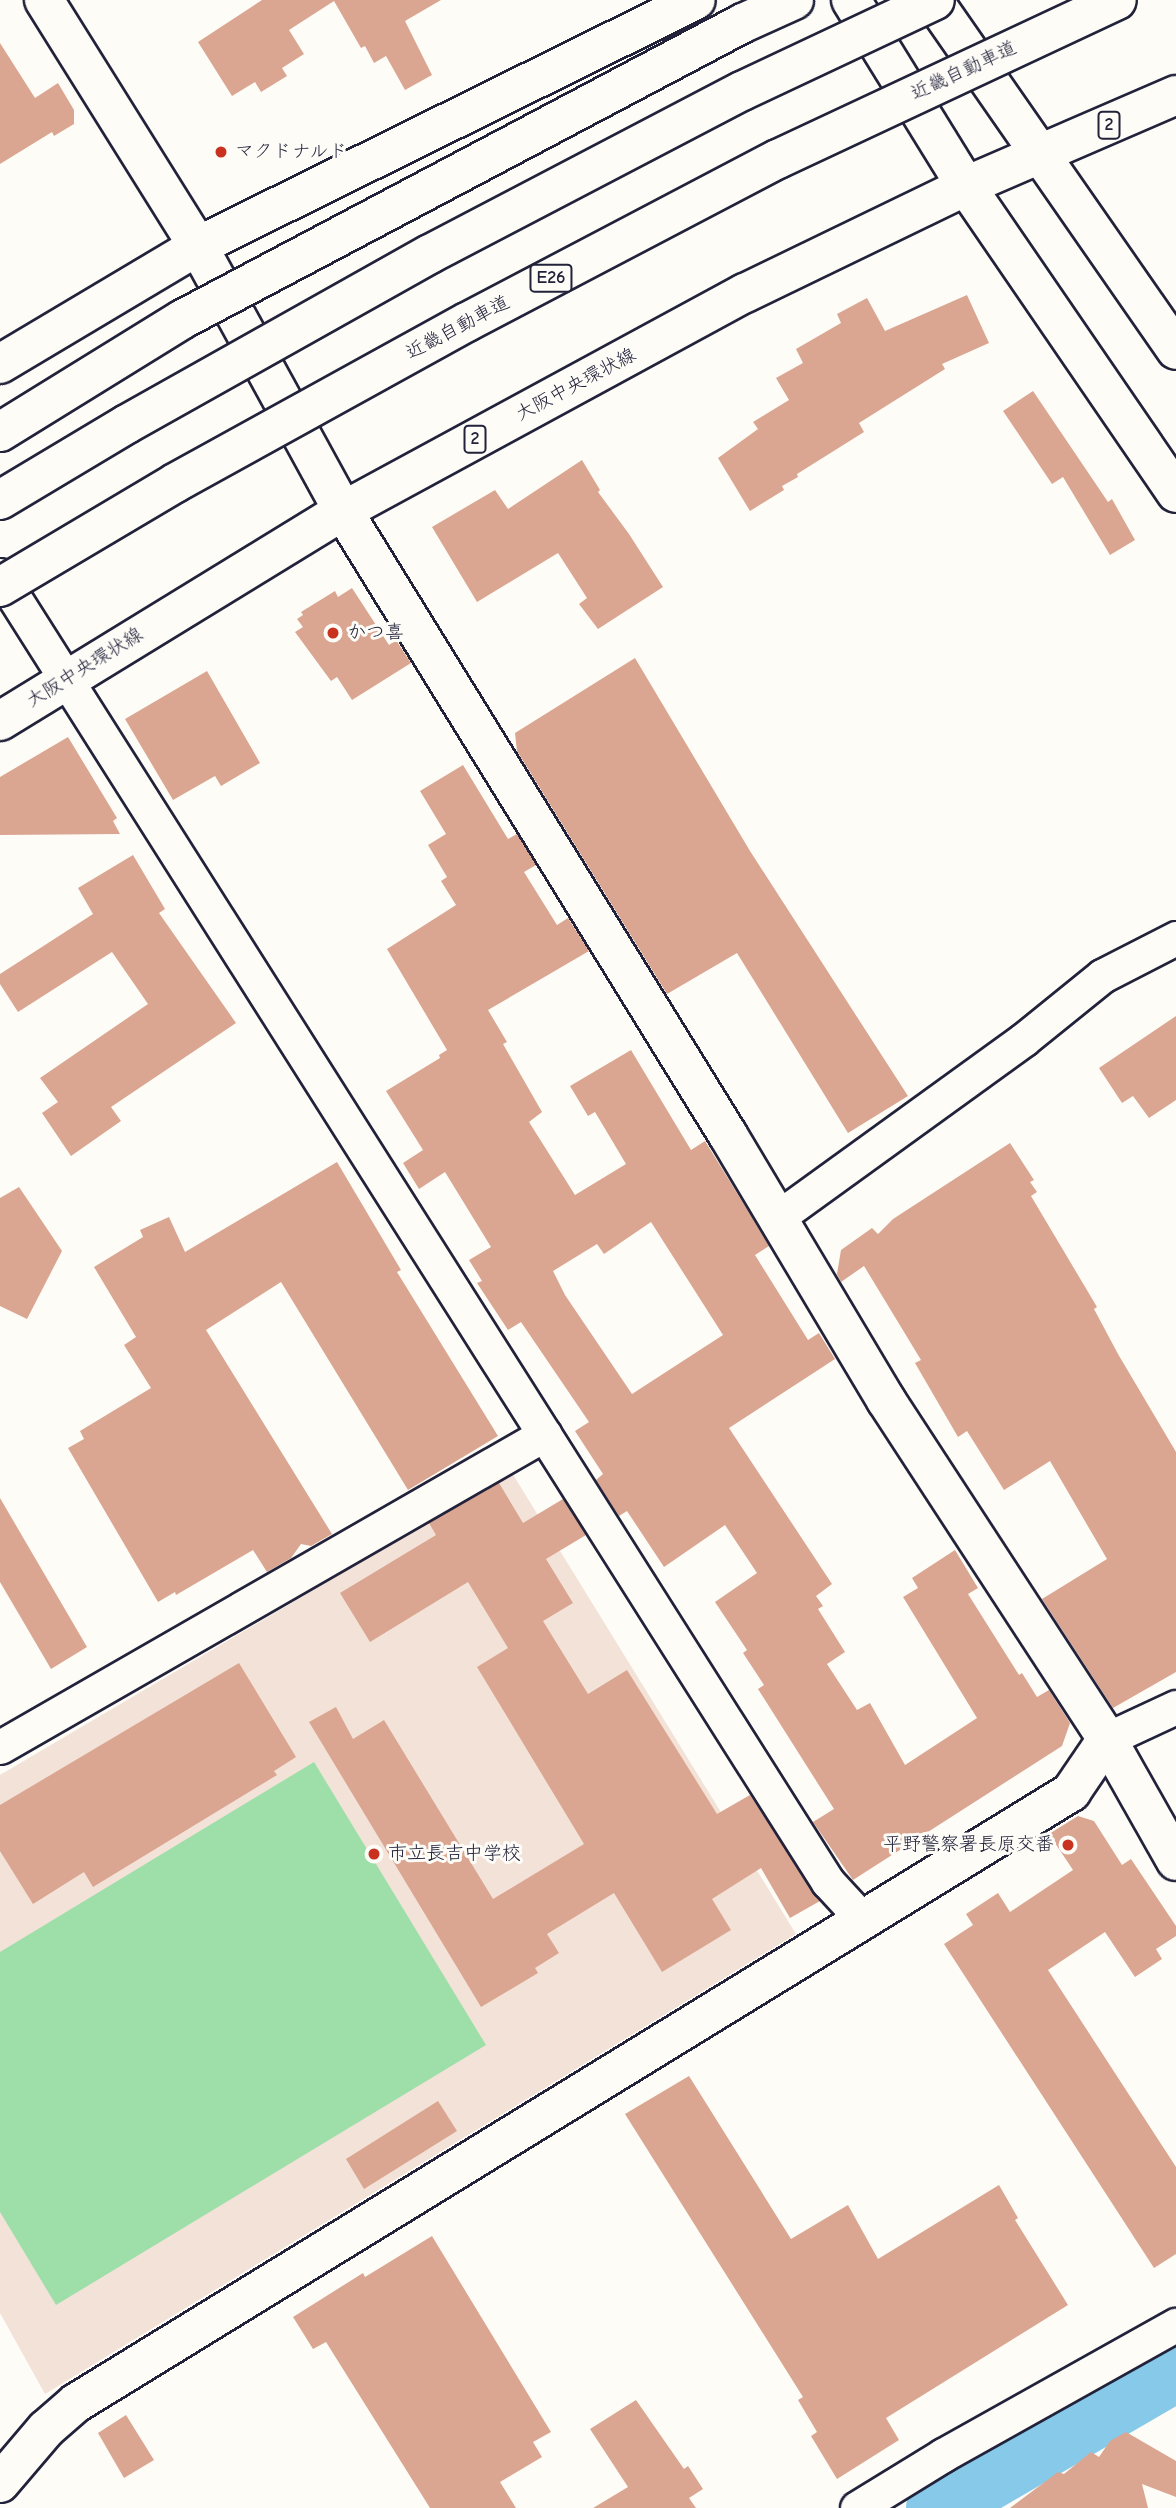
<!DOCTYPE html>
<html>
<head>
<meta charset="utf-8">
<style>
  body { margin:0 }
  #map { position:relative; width:1176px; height:2508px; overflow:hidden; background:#fdfcf7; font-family:"Comic Neue","Klee One",sans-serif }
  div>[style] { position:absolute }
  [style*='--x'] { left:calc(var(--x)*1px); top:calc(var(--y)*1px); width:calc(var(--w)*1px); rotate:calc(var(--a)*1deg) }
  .built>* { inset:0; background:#f3e2d8 }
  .green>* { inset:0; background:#9edfa9 }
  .river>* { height:63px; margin:-31.5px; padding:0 31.5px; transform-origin:31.5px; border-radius:31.5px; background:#87c9e8 }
  .building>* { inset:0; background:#dba691 }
  .roads { filter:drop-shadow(2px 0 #22223b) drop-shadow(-2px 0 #22223b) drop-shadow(0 2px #22223b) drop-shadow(0 -2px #22223b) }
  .street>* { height:33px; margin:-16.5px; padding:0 16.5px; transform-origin:16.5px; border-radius:16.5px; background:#fdfcf7 }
  .secondary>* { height:38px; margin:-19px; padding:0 19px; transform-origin:19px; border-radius:19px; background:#fdfcf7 }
  .primary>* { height:38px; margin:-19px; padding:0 19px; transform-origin:19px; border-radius:19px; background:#fdfcf7 }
  .bridges { filter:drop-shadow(2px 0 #22223b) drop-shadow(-2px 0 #22223b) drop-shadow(0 2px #22223b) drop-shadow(0 -2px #22223b) }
  .primary-bridge>* { height:38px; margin:-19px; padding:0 19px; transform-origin:19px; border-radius:19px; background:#fdfcf7 }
  .highway-bridge>* { height:38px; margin:-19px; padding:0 19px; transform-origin:19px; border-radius:19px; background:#fdfcf7 }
  .dots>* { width:19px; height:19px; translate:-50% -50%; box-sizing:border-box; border:4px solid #fdfcf7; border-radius:50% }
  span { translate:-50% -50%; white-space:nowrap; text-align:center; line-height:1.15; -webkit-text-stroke:6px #fdfcf7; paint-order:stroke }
  .shield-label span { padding:2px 5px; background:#fdfcf7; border:2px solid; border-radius:5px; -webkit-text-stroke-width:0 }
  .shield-label { font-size:18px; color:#22223b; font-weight:700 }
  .street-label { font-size:19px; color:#22223b }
  .poi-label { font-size:19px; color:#22223b }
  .left { translate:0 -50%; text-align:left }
  .right { translate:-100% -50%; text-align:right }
</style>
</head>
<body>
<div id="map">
  <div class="built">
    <div style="clip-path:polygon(512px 1473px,796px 1934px,45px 2394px,0 2313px,0 1775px)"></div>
  </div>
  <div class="green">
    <div style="clip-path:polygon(314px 1762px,486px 2045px,56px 2305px,0 2212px,0 1952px)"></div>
  </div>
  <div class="river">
    <div style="--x:937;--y:2508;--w:276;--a:-30.2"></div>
  </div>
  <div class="building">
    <div style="clip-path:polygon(262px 0,441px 0,405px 21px,432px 75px,405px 90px,386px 56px,374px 63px,365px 46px,361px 48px,334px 1px,289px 30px,304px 54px,282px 68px,287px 76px,261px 92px,255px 82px,232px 96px,198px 42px)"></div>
    <div style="clip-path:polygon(0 43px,35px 98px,58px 83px,74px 110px,74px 124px,54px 136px,52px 132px,0 164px)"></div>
    <div style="clip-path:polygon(967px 295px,989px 343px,942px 364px,945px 369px,859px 423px,864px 432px,797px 474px,798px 477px,782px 486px,784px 490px,750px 511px,718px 458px,758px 429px,753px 422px,789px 400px,776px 378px,803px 363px,796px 349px,841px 323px,837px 314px,867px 298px,885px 331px)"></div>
    <div style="clip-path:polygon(1033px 391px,1108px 502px,1112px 499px,1135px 540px,1110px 555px,1063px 477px,1052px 484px,1003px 411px)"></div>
    <div style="clip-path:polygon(582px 460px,600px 490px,598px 492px,629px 534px,663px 587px,598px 629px,579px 604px,587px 598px,558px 553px,477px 602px,432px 527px,495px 490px,508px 509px)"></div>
    <div style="clip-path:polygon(352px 588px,389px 645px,396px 640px,411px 663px,352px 700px,337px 677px,331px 681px,295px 632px,303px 627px,297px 619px,303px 615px,301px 612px,335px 591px,338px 597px)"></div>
    <div style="clip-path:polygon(635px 658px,750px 851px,908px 1096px,848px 1133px,737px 953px,667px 994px,517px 751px,515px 733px)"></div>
    <div style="clip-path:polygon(207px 671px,260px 763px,221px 786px,215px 776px,173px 800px,125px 719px)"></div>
    <div style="clip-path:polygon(68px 737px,117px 818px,113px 821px,120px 834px,0 835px,0 777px)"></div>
    <div style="clip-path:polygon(evenodd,463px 765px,508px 839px,517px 834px,536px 865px,524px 872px,557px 925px,568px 918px,589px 951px,488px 1010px,507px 1042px,503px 1044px,542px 1112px,529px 1122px,575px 1195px,626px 1164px,595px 1112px,588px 1116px,570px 1086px,631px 1050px,691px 1150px,705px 1141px,748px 1211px,769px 1246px,755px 1255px,808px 1340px,819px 1333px,835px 1359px,729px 1428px,832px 1584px,816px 1596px,823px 1606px,818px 1609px,845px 1652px,827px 1664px,857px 1710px,870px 1703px,905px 1765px,977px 1718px,903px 1597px,918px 1588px,912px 1578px,955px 1550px,978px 1588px,968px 1594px,1019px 1675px,1022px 1673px,1037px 1697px,1049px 1690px,1070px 1723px,1062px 1746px,853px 1880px,813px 1822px,834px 1809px,758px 1689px,764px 1685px,743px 1653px,747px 1650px,715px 1602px,757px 1573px,725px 1525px,664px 1567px,627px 1511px,619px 1516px,596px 1480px,603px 1474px,575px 1431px,589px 1422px,521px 1322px,508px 1330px,477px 1283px,482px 1281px,469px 1260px,491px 1247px,445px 1172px,419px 1189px,403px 1163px,423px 1150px,386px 1091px,440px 1058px,439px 1055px,447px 1050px,387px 949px,456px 905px,441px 881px,447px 877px,428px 845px,446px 834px,420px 791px,463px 765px,651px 1222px,723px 1335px,632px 1394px,565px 1295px,553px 1271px,597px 1244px,604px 1254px,651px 1222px)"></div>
    <div style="clip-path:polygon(133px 855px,165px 909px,159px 913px,236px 1023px,111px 1107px,121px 1121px,71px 1156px,42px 1113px,58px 1102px,40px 1078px,148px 1004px,112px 952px,18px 1012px,0 984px,0 974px,93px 914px,78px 888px)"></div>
    <div style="clip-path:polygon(1176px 1016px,1176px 1100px,1149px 1118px,1133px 1096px,1122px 1103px,1099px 1068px)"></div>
    <div style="clip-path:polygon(1010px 1143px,1034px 1180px,1030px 1182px,1037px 1192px,1031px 1196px,1097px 1307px,1094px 1309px,1118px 1354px,1176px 1452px,1176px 1672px,1113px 1708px,1042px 1599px,1107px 1559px,1050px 1461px,1004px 1490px,967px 1431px,958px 1437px,915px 1363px,921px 1360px,864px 1266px,841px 1282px,837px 1274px,841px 1250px,872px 1228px,878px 1234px,893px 1219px)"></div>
    <div style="clip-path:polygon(337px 1162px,401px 1270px,397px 1272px,498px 1436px,408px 1490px,281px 1282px,206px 1330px,332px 1534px,311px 1546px,301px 1544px,291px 1558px,267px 1572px,253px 1550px,176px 1595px,175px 1592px,158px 1602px,68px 1448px,84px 1439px,80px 1431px,151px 1388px,124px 1345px,136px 1337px,94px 1267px,143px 1237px,140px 1230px,169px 1217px,185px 1252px)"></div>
    <div style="clip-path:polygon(19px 1187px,62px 1251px,27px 1319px,0 1306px,0 1198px)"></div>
    <div style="clip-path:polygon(499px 1483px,523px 1523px,563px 1499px,586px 1535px,546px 1559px,573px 1603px,543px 1621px,588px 1694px,627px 1670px,717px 1814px,750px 1795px,820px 1901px,790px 1918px,761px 1868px,712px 1899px,731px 1930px,662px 1972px,614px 1893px,547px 1934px,559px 1953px,535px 1968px,538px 1973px,481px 2007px,309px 1722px,336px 1707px,353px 1739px,384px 1720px,493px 1899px,584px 1844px,477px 1667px,508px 1648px,468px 1582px,370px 1642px,340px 1593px,436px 1535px,429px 1523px)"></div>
    <div style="clip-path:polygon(0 1498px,87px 1647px,51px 1669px,0 1582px)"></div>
    <div style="clip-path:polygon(239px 1663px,296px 1757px,274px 1771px,277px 1775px,93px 1887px,84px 1872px,33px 1904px,0 1851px,0 1805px)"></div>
    <div style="clip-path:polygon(1078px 1816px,1094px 1821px,1122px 1865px,1131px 1859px,1176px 1926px,1176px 1936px,1156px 1949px,1162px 1959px,1135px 1977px,1105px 1932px,1048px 1970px,1176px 2167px,1176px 2254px,1154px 2268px,944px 1944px,973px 1925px,966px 1914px,998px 1893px,1010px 1912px,1073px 1870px,1049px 1834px)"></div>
    <div style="clip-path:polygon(689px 2076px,791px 2239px,848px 2205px,878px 2259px,999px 2185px,1018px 2218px,1015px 2220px,1068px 2305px,886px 2418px,899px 2440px,837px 2479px,811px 2436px,817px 2432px,798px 2400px,803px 2397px,625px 2114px)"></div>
    <div style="clip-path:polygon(438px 2101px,457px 2131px,364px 2189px,346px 2159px)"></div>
    <div style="clip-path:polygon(432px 2236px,551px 2432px,533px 2442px,542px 2457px,500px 2482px,516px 2508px,430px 2508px,326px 2342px,313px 2349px,293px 2317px,363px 2273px,365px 2277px)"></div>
    <div style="clip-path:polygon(636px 2400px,684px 2469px,688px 2466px,703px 2489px,689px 2498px,696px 2508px,593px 2508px,628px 2487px,590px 2429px)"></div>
    <div style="clip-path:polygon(126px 2415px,154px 2460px,124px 2478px,98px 2433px)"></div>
    <div style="clip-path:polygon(1126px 2432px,1176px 2461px,1176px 2497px,1142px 2484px,1148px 2508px,1010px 2508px,1058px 2472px,1064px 2474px,1091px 2452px,1099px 2457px,1110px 2441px)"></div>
  </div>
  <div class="roads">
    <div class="street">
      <div style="--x:0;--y:575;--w:1547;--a:57.65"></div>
      <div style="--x:828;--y:1882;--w:53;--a:47.3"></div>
      <div style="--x:777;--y:1218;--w:304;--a:-35.9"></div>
      <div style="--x:1023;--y:1040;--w:102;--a:-39"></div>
      <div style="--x:1102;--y:976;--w:83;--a:-27.2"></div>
      <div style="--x:1107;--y:1739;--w:76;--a:-24.9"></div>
      <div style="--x:0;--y:1747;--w:628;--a:-29.87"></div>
      <div style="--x:857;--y:2508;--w:101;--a:-31.6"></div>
      <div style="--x:943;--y:2455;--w:267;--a:-29.2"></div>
    </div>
    <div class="secondary">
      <div style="--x:44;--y:0;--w:290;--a:58"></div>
      <div style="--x:198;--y:246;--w:302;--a:61.3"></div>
      <div style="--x:343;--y:511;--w:733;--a:58.33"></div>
      <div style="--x:728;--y:1135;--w:309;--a:59.2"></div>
      <div style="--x:886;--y:1400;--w:405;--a:56.9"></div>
      <div style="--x:1107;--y:1739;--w:140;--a:60.5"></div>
      <div style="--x:851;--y:0;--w:219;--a:58.3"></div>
      <div style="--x:966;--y:186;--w:372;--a:55.6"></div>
      <div style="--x:933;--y:0;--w:426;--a:55.2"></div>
      <div style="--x:0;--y:2483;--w:71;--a:-49.6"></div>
      <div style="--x:46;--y:2429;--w:40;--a:-41"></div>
      <div style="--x:76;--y:2403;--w:1168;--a:-31.55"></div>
      <div style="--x:1071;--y:1792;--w:64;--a:-55.8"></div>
    </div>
    <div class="primary">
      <div style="--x:0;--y:364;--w:230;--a:-30.8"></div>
      <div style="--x:198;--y:246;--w:555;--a:-26.29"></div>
      <div style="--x:0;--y:721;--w:402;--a:-31.5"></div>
      <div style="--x:343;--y:511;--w:457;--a:-28.5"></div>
      <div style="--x:745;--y:293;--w:246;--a:-25.8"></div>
      <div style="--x:966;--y:186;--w:229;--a:-23.4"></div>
    </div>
  </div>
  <div class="bridges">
    <div class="primary-bridge">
      <div style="--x:0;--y:432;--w:215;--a:-31.7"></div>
      <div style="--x:183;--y:319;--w:633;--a:-27.86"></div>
      <div style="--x:743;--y:23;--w:56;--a:-24.3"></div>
    </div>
    <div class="highway-bridge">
      <div style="--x:0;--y:500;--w:148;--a:-30.9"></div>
      <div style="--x:127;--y:424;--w:347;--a:-29.3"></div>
      <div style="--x:430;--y:254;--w:352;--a:-27.6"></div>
      <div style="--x:742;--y:91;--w:213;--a:-25.2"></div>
      <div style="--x:0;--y:587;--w:204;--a:-30.7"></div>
      <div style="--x:175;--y:483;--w:333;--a:-28.9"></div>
      <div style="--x:467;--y:322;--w:351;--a:-27.7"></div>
      <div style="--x:778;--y:159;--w:374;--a:-25.1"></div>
    </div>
  </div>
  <div class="dots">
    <div style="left:221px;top:152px;background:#c8321e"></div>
    <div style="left:333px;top:633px;background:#c8321e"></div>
    <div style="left:1068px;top:1845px;background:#c8321e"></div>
    <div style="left:374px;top:1854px;background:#c8321e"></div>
  </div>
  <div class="shield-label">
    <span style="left:1109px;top:125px">2</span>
    <span style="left:551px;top:278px">E26</span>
    <span style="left:475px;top:439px">2</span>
  </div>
  <div class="street-label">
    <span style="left:964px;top:71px;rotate:-25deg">近畿自動車道</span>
    <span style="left:458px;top:328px;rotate:-28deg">近畿自動車道</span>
    <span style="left:576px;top:385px;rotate:-28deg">大阪中央環状線</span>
    <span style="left:85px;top:668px;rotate:-32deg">大阪中央環状線</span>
  </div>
  <div class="poi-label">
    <span class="left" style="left:235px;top:152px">マクドナルド</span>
    <span class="left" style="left:347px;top:633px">かつ喜</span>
    <span class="right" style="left:1054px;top:1845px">平野警察署長原交番</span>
    <span class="left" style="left:388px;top:1854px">市立長吉中学校</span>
  </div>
</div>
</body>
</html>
